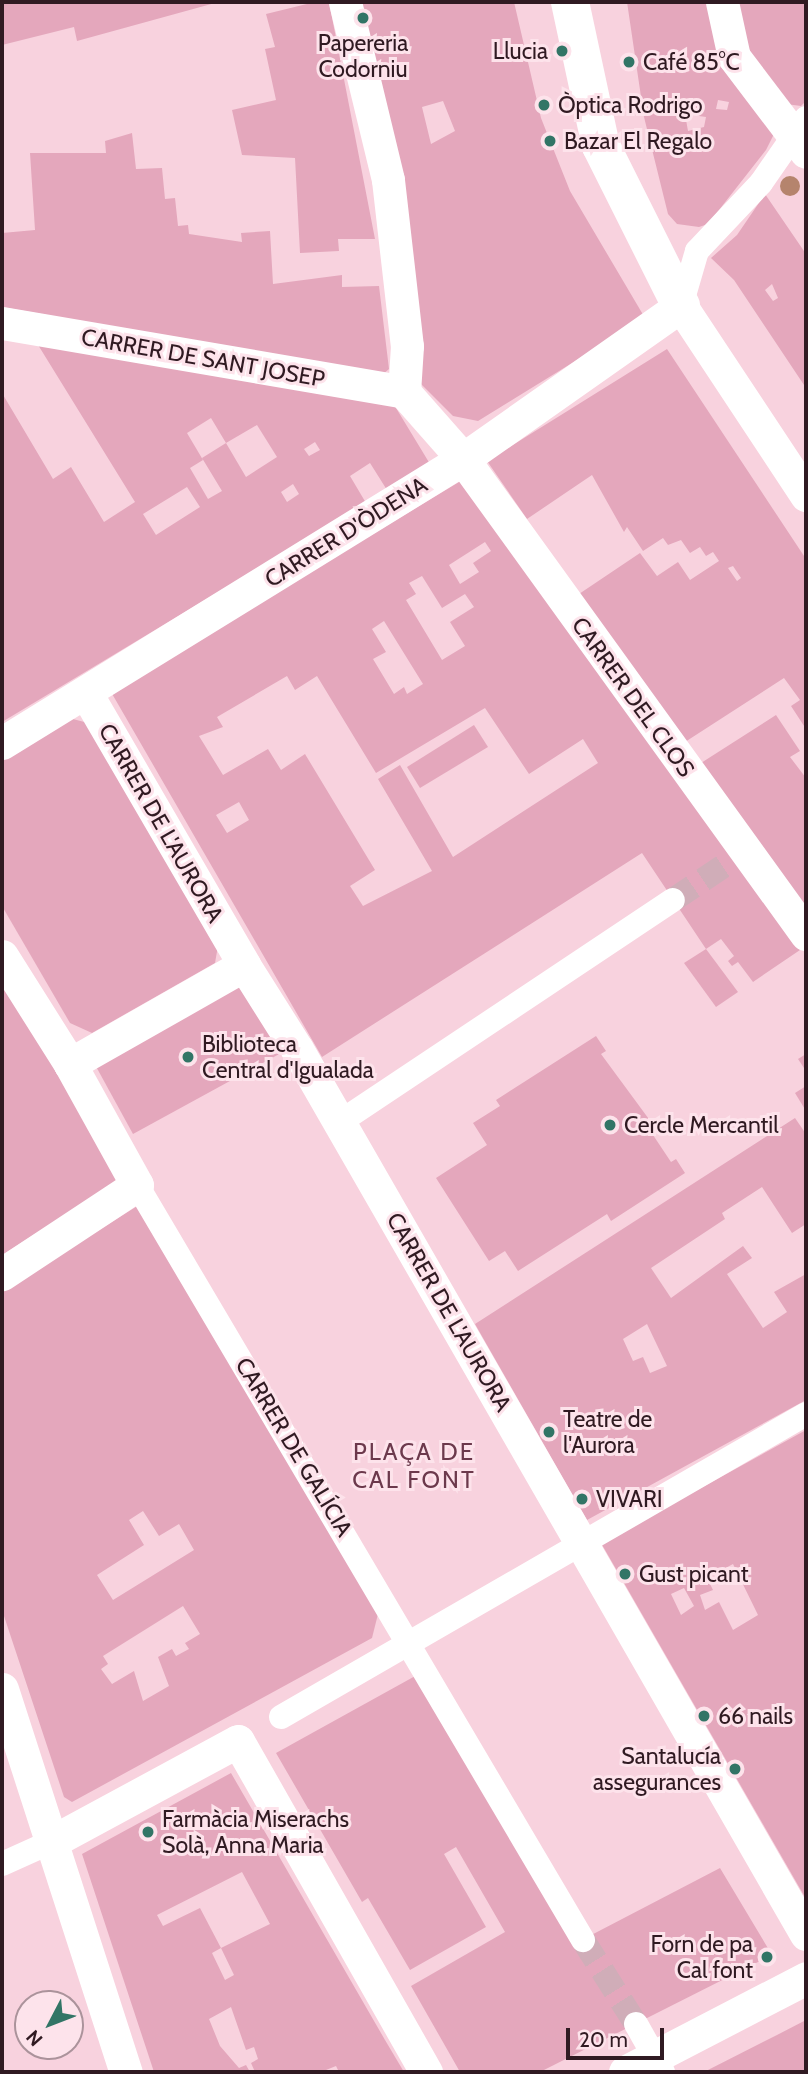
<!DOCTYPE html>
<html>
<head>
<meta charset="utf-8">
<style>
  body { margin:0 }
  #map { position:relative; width:808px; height:2074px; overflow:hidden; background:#f8d2de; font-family:Cabin,sans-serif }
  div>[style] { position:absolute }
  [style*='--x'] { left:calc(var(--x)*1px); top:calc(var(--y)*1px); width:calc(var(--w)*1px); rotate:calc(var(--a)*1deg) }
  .building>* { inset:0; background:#e4a7bc }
  .pedestrian-tunnel>* { height:24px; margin-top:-12px; transform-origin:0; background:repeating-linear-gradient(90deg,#d0adb8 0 24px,transparent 0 36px) }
  .pedestrian>* { height:24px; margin:-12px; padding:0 12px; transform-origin:12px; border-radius:12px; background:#fff }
  .minor>* { height:33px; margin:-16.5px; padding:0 16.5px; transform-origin:16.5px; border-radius:16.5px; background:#fff }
  .tertiary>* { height:38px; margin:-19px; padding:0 19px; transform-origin:19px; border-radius:19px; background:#fff }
  .trees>* { width:20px; height:20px; margin:-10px; border-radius:50%; background:#b5846d }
  .dots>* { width:19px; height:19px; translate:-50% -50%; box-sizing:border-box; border:4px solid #fde3eb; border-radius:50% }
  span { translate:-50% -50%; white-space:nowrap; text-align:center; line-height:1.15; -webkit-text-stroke:6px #fde3eb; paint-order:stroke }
  .poi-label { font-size:23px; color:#301a22 }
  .right { translate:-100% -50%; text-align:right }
  .left { translate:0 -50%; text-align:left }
  .street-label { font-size:23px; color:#301a22 }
  .neighbourhood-label { font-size:24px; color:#6c394c; letter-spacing:2px }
  .frame { position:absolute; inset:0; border:4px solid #301a22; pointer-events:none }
  .north { position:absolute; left:14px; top:1990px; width:70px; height:70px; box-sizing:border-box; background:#fde3eb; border:2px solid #ab939b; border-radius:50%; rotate:228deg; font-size:19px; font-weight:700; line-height:28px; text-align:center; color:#301a22 }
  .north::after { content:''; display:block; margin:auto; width:24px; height:32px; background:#327566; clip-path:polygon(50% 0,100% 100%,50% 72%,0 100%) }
  .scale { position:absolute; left:566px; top:2028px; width:98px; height:32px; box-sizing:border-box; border:4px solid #301a22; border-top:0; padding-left:9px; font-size:21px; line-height:24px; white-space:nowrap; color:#301a22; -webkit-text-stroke:5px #fde3eb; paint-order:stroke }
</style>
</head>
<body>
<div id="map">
  <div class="building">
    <div style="clip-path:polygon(2px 2px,215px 2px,215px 3px,77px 41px,74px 27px,2px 45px)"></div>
    <div style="clip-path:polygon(315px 2px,329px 2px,375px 239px,338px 239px,339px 251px,300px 253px,295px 158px,242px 155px,232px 110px,276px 100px,265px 49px,275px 47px,266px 14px)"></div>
    <div style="clip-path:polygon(evenodd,357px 2px,514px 2px,541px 118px,570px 191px,645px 318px,478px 421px,453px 416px,416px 379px,357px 2px,443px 101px,455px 131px,431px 144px,422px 107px,443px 101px)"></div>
    <div style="clip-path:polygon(evenodd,627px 2px,709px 2px,774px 134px,766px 150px,708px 224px,699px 227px,677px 224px,668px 214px,644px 117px,627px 2px,718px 100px,729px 102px,727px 110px,716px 109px,718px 100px,627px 2px,685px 114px,706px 117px,704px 127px,688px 131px,685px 114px)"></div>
    <div style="clip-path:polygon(732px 2px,806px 2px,806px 101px,801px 106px,786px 104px,748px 57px)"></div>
    <div style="clip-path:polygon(132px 133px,136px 169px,162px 168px,165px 199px,175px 198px,178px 226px,188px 225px,189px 234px,242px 242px,241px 233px,270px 231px,273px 284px,342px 275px,342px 287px,379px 286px,389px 369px,382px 375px,2px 307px,2px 233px,35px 230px,30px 153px,106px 153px,105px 141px)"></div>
    <div style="clip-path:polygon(evenodd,765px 194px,806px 254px,806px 388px,734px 280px,711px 258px,737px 235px,765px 194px,772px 284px,778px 298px,773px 301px,765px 290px,772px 284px)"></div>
    <div style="clip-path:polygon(evenodd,35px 340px,393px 403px,430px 464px,387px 490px,370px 463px,350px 476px,366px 503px,2px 722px,2px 393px,53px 479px,71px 467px,104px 522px,135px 502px,35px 340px,211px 418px,226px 443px,257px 425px,277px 457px,246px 477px,226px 443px,202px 458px,222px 491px,208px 499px,190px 468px,203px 460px,187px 433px,211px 418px,35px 340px,315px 442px,320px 450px,309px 456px,304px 449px,315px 442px,35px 340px,293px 484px,299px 494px,287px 502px,281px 492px,293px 484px,35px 340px,187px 487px,200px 507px,156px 535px,143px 514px,187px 487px)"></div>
    <div style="clip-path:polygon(evenodd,667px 349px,806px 559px,806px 729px,791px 706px,800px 700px,784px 678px,685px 742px,579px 594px,640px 553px,657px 576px,678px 562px,690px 580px,719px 561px,713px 552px,706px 556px,700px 547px,690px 553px,681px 540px,668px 545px,663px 538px,643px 551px,627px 527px,624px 532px,592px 475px,527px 519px,487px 461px,667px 349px,733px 566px,741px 578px,737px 581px,728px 568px,733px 566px)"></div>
    <div style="clip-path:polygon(evenodd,459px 482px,467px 482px,800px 950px,753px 982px,738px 962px,732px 966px,728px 961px,734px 956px,721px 939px,706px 949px,642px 853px,322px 1057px,111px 692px,459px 482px,485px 542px,491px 551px,473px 563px,479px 572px,460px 584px,449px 565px,485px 542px,459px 482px,422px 576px,442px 608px,465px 594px,474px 607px,450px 622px,465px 646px,442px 660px,406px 600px,416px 594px,409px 583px,422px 576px,459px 482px,384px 621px,423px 684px,407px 694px,404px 687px,394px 694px,373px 659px,386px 652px,372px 629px,384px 621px,459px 482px,287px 676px,295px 690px,317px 676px,376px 773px,485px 708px,529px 774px,583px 739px,598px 763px,453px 857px,400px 765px,378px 779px,432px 871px,363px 906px,350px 886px,375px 870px,305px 754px,281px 770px,268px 749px,223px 775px,199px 736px,223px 727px,217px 717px,287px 676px,459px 482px,239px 802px,249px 820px,227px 833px,216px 815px,239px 802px)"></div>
    <div style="clip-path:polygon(776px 715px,800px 751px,790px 757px,806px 778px,806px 909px,701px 763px)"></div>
    <div style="clip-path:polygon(69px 718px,92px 724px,219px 940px,215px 963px,92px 1033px,70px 1023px,2px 906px,2px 759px)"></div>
    <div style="clip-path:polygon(474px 725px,488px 747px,420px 788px,407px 767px)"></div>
    <div style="clip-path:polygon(706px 949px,738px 992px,716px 1007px,684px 963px)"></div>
    <div style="clip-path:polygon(2px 967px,126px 1176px,2px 1255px)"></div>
    <div style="clip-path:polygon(243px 979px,283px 1052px,133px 1134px,93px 1061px)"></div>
    <div style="clip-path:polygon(596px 1036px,606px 1051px,601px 1054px,654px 1126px,649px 1129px,671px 1162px,676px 1159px,685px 1173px,611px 1221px,607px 1214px,518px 1271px,505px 1251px,489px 1261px,436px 1178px,487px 1145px,473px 1123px,500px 1106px,496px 1100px)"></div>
    <div style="clip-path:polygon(806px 1054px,806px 1071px,798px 1059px)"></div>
    <div style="clip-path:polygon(806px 1086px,806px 1111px,795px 1093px)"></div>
    <div style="clip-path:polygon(evenodd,795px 1118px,806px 1134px,806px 1224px,792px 1233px,762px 1187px,722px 1213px,725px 1219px,651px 1268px,671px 1298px,743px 1246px,752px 1258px,727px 1274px,763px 1328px,787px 1312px,774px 1292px,806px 1274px,806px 1400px,587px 1520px,475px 1324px,795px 1118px,647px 1324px,667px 1366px,650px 1373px,643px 1357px,633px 1361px,623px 1339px,647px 1324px)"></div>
    <div style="clip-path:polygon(evenodd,142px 1203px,380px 1606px,372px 1638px,72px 1802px,64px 1797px,2px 1610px,2px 1291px,142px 1203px,143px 1511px,159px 1536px,179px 1524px,194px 1550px,113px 1600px,97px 1575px,144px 1545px,129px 1520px,143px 1511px,142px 1203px,183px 1606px,200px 1634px,185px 1643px,189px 1649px,176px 1656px,172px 1649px,158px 1657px,169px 1686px,143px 1701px,134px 1671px,112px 1684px,101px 1669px,108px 1664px,103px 1656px,183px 1606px)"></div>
    <div style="clip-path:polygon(evenodd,806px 1430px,806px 1899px,601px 1543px,806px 1430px,733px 1564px,758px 1615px,733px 1630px,719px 1602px,705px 1610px,700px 1595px,713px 1590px,707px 1578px,733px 1564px,806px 1430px,684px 1588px,694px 1606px,681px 1615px,671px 1594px,684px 1588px)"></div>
    <div style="clip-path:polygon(417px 1675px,576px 1943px,720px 1868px,772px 1955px,540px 2072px,460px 2072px,411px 1986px,505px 1932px,456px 1847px,444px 1854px,486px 1927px,410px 1970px,368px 1898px,362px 1902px,276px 1753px)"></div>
    <div style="clip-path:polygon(evenodd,231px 1773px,385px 2040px,404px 2072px,339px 2072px,336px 2066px,321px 2072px,255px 2072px,251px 2063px,258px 2059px,254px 2047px,246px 2050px,231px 2007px,209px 2019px,220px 2046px,239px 2068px,246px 2065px,250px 2072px,154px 2072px,82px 1854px,231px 1773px,242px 1872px,270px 1924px,221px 1948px,234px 1975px,225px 1980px,212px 1953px,221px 1948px,200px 1908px,163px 1926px,157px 1915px,242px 1872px)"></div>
    <div style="clip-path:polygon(806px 2020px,806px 2072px,704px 2072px,777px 2035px)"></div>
  </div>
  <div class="pedestrian-tunnel">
    <div style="--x:673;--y:900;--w:73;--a:-33.9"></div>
    <div style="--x:583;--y:1940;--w:99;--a:57.8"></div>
  </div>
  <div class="pedestrian">
    <div style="--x:681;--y:306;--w:57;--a:-73.8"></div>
    <div style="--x:697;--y:251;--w:93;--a:-46.7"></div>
    <div style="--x:761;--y:183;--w:79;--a:-55.3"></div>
    <div style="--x:340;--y:1122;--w:400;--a:-33.7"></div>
    <div style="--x:137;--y:1185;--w:877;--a:59.43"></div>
    <div style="--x:281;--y:1717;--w:606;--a:-29.99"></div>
    <div style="--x:2;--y:1864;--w:56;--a:-24.3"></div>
    <div style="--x:636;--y:2024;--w:55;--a:60.6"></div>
  </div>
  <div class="minor">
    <div style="--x:345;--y:2;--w:183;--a:76.4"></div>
    <div style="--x:388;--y:180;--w:167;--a:83.5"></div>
    <div style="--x:407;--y:346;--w:46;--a:93.7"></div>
    <div style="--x:722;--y:2;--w:56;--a:77.7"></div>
    <div style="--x:734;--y:57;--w:119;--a:52.8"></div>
    <div style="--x:2;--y:323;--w:408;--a:9.7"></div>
    <div style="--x:404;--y:392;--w:89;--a:48.6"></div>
    <div style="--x:463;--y:459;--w:586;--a:54.17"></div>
    <div style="--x:86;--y:693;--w:315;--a:59.8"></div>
    <div style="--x:244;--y:965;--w:99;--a:57.8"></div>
    <div style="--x:297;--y:1049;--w:1021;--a:60.1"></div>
    <div style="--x:2;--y:743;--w:541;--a:-31.64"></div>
    <div style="--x:463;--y:459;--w:266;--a:-35.1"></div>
    <div style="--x:681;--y:306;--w:227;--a:56.5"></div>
    <div style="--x:2;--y:956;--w:128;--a:57.8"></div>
    <div style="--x:70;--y:1064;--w:138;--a:61"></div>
    <div style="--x:137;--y:1185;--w:162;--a:146.6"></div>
    <div style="--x:70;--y:1064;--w:200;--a:-29.6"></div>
    <div style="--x:2;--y:1689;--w:403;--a:72.1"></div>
    <div style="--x:53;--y:1841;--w:210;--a:-28.4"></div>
    <div style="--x:238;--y:1741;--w:381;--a:60.4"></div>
    <div style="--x:625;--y:2072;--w:204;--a:-27.4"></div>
  </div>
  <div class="tertiary">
    <div style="--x:570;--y:2;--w:147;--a:77.9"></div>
    <div style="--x:601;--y:146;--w:179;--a:63.4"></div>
  </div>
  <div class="trees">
    <div style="left:790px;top:186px"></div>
  </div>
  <div class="dots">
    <div style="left:363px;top:18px;background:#327566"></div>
    <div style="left:562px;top:51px;background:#327566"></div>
    <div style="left:629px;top:62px;background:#327566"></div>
    <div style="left:544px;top:105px;background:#327566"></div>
    <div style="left:550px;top:141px;background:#327566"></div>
    <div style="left:188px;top:1057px;background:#327566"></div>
    <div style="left:610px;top:1125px;background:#327566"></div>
    <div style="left:549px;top:1432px;background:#327566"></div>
    <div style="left:582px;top:1499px;background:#327566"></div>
    <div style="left:625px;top:1574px;background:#327566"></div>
    <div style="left:704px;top:1716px;background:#327566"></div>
    <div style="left:735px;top:1769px;background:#327566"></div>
    <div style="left:148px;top:1832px;background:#327566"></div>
    <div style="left:767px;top:1957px;background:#327566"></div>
  </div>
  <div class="poi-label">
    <span style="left:363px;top:56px">Papereria<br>Codorniu</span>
    <span class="right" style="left:548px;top:51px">Llucia</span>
    <span class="left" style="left:643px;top:62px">Café 85°C</span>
    <span class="left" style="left:558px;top:105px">Òptica Rodrigo</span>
    <span class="left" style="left:564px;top:141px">Bazar El Regalo</span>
    <span class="left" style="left:202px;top:1057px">Biblioteca<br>Central d'Igualada</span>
    <span class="left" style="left:624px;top:1125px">Cercle Mercantil</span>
    <span class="left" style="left:563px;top:1432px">Teatre de<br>l'Aurora</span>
    <span class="left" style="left:596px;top:1499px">VIVARI</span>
    <span class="left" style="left:639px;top:1574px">Gust picant</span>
    <span class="left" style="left:718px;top:1716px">66 nails</span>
    <span class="right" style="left:721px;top:1769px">Santalucía<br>assegurances</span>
    <span class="left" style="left:162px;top:1832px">Farmàcia Miserachs<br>Solà, Anna Maria</span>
    <span class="right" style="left:753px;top:1957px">Forn de pa<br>Cal font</span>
  </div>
  <div class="street-label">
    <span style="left:203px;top:358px;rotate:10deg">CARRER DE SANT JOSEP</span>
    <span style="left:346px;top:532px;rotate:-32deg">CARRER D'ÒDENA</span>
    <span style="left:633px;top:697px;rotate:54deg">CARRER DEL CLOS</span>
    <span style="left:161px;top:823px;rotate:60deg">CARRER DE L'AURORA</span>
    <span style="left:449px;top:1312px;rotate:60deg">CARRER DE L'AURORA</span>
    <span style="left:294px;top:1447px;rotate:59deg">CARRER DE GALÍCIA</span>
  </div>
  <div class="neighbourhood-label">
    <span style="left:414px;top:1466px">PLAÇA DE<br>CAL FONT</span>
  </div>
  <div class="frame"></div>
  <div class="north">N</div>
  <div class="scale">20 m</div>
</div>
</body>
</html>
